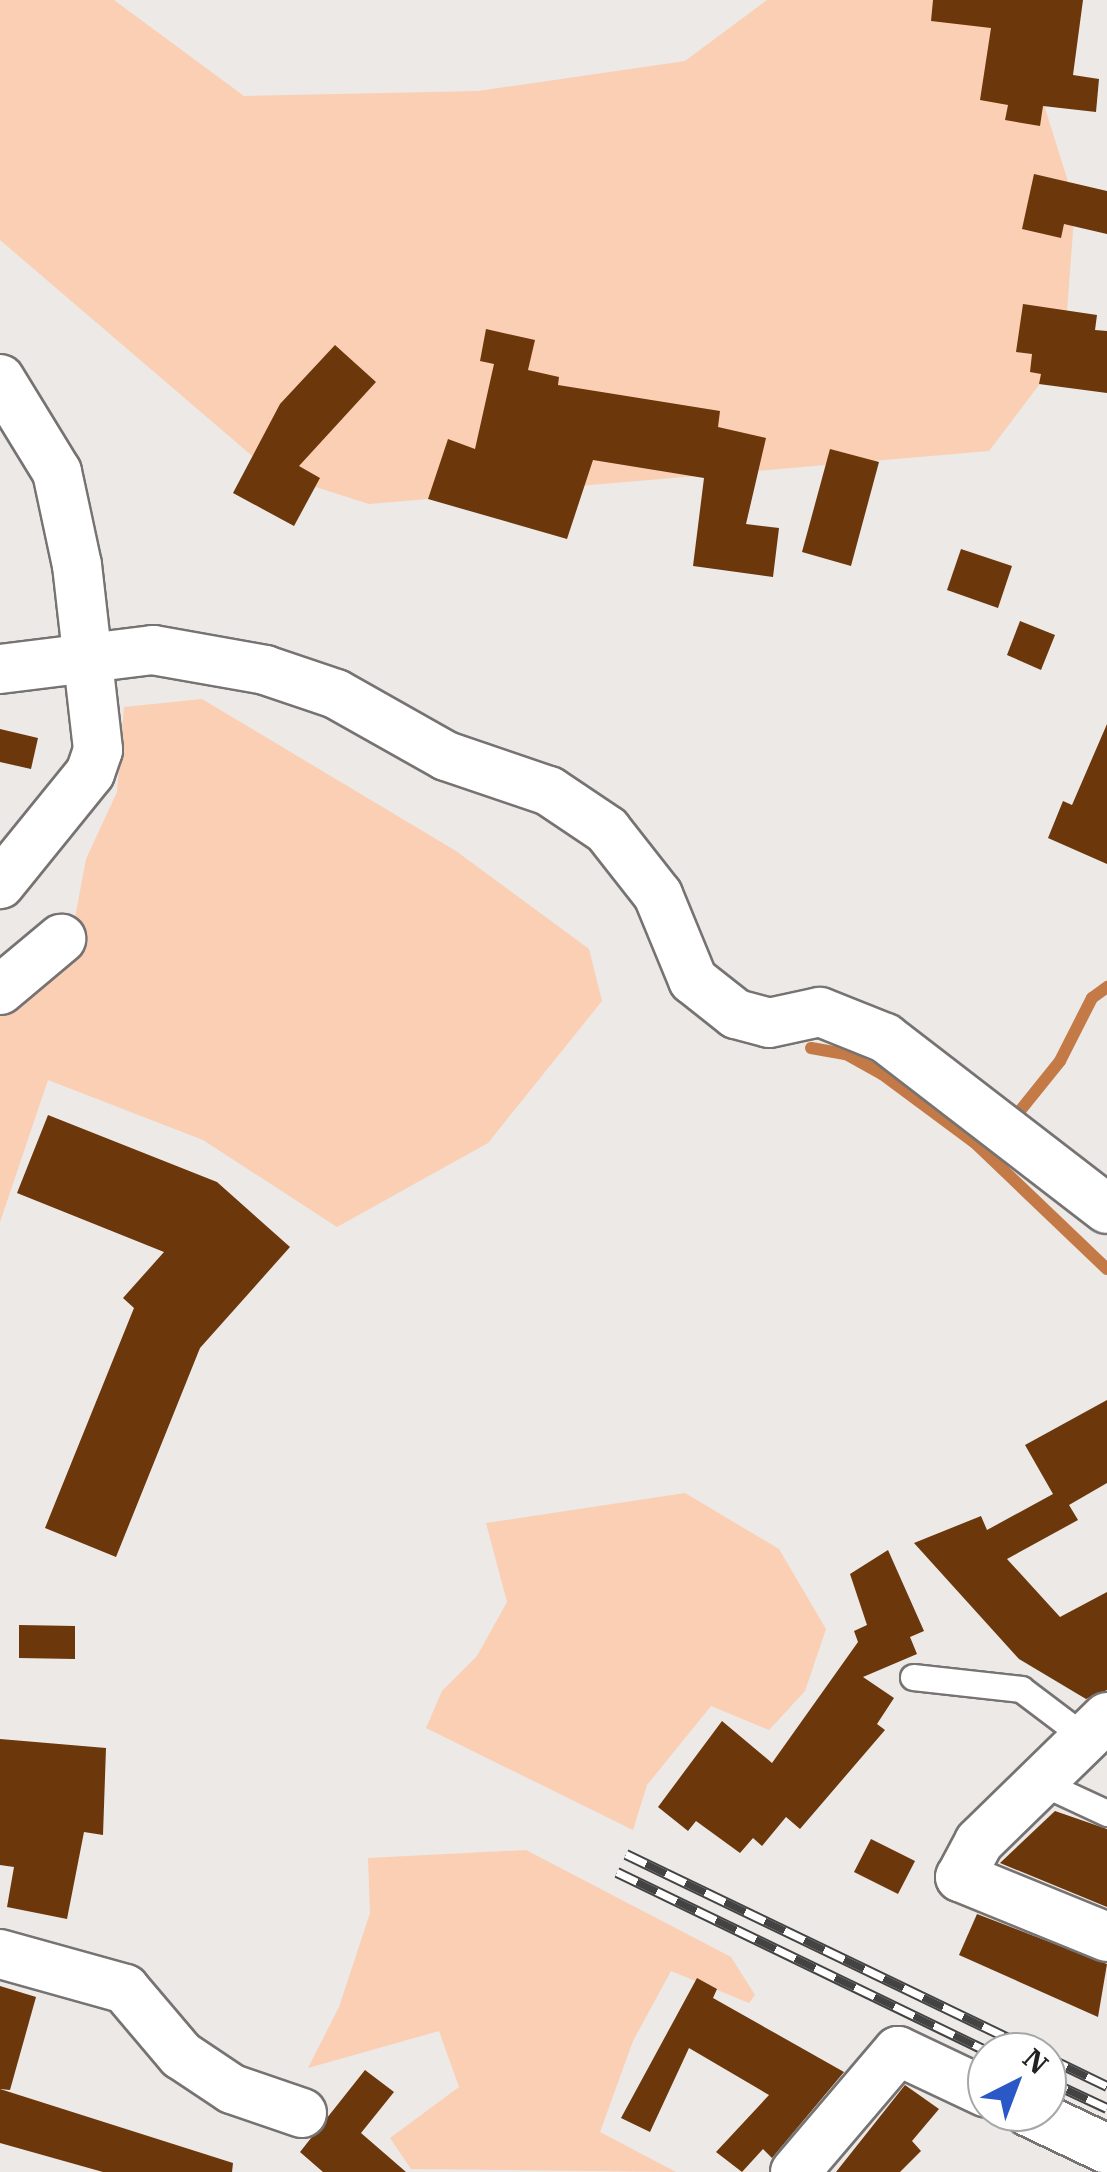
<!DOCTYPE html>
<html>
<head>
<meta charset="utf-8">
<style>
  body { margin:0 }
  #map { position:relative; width:1107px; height:2172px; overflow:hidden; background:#ece9e7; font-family:"IBM Plex Serif",serif }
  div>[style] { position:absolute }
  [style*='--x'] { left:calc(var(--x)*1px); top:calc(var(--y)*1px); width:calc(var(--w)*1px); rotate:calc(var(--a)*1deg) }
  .green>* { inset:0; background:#facfb4 }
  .stream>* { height:12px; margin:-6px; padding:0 6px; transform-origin:6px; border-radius:6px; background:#c47a46 }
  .building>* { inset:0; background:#6b370b }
  .roads { filter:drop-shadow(2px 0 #767372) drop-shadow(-2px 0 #767372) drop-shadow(0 2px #767372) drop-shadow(0 -2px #767372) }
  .lane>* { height:25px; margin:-12.5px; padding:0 12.5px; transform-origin:12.5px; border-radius:12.5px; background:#fff }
  .street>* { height:48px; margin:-24px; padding:0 24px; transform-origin:24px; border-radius:24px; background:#fff }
  .rail>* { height:11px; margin-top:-5.5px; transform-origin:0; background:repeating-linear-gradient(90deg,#fff 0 22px,#444343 0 44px); box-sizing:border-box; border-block:2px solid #444343 }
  span { translate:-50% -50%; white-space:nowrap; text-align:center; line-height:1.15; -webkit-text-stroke:10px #fff; paint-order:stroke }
  .north { position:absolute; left:967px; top:2032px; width:100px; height:100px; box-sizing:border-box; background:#fff; border:2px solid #a7a7a7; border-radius:50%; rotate:42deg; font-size:28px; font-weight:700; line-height:40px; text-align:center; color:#232222 }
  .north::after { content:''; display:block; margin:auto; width:35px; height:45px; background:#2a58c7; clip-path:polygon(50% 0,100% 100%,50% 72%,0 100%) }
</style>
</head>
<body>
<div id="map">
  <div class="green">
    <div style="clip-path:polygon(0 0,114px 0,244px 96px,478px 91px,685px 61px,767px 0,1035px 0,1025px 44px,1075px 204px,1064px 352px,989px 451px,369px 504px,272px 473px,0 240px)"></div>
    <div style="clip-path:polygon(202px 699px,456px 851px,589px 949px,602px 1001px,488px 1143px,337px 1227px,203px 1140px,48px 1080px,0 1222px,0 1013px,65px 971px,86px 859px,117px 792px,124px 707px)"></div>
    <div style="clip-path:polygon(685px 1493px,779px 1549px,826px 1629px,805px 1691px,769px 1730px,711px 1706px,647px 1785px,633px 1830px,426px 1728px,442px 1691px,477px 1656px,507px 1602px,486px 1523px)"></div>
    <div style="clip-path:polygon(526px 1850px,731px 1957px,755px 1995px,749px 2003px,671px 1971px,633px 2041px,600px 2132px,676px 2172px,411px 2169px,390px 2138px,459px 2087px,439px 2031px,308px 2068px,339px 2007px,370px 1913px,368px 1858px)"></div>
  </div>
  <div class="stream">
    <div style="--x:811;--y:1048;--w:36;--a:10"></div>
    <div style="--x:846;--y:1054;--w:41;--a:29.1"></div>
    <div style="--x:882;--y:1074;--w:114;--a:36.5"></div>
    <div style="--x:974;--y:1142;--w:184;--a:43.7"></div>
    <div style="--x:1011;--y:1122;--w:78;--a:-51.2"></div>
    <div style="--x:1060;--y:1061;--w:71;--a:-63.1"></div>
    <div style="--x:1092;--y:998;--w:19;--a:-36"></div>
  </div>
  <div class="building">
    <div style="clip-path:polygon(933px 0,1083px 0,1073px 75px,1099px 79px,1096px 112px,1043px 106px,1040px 126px,1005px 120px,1008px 105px,980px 100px,991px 28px,931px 21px)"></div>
    <div style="clip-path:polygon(1034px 174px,1107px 191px,1107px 234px,1064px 224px,1061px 238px,1022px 229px)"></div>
    <div style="clip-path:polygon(1023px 304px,1097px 315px,1095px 330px,1107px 331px,1107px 393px,1039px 384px,1041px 374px,1030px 372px,1032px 354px,1016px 352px)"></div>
    <div style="clip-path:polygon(486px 329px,535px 340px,528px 370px,559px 377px,558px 385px,720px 411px,718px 427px,766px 438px,746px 524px,779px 528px,773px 577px,693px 566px,704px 478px,593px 460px,567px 539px,428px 499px,448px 439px,475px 449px,494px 364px,480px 361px)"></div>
    <div style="clip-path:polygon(335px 345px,376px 382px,299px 466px,320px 478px,294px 526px,233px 493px,280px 404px)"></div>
    <div style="clip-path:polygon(830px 449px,879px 462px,851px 566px,802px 552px)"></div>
    <div style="clip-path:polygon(961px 549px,1012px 566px,998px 608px,947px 590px)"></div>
    <div style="clip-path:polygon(1020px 621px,1055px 635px,1041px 670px,1007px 655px)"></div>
    <div style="clip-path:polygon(1107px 724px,1107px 864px,1048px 838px,1063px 801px,1072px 805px)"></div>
    <div style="clip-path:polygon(0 729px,38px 738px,31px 769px,0 762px)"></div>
    <div style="clip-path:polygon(48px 1115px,217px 1182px,290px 1247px,200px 1348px,116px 1557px,45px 1528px,134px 1308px,123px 1298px,164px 1252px,17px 1193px)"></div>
    <div style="clip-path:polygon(1107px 1400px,1107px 1483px,1069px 1505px,1078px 1520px,1007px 1559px,1060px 1617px,1107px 1592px,1107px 1690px,1086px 1699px,1019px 1659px,914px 1543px,981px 1516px,987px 1530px,1053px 1494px,1025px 1445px)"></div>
    <div style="clip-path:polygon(888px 1550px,924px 1631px,910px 1637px,917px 1654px,863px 1677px,894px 1698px,877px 1724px,885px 1730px,800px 1829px,786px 1817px,762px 1846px,753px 1838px,740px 1853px,696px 1821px,688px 1831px,658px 1807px,722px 1721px,772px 1763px,858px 1642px,854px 1631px,867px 1625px,850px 1574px)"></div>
    <div style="clip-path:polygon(19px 1625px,75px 1626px,75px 1659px,19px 1658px)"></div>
    <div style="clip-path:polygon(0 1739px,106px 1748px,103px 1835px,84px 1832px,67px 1919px,7px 1907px,14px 1867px,0 1865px)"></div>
    <div style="clip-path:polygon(1055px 1811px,1107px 1829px,1107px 1907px,1000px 1863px)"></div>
    <div style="clip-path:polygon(871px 1839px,915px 1861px,898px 1894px,854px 1872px)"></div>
    <div style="clip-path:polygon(977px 1914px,1107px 1964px,1098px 2017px,959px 1955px)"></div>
    <div style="clip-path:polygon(697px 1978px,717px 1989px,713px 1998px,844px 2072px,772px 2158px,763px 2149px,742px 2172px,716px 2152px,769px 2095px,689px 2048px,650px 2132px,621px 2118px)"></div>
    <div style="clip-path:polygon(0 1986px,36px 1997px,10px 2090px,0 2089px)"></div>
    <div style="clip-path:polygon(365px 2070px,394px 2092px,361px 2133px,406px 2172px,323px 2172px,300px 2152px)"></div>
    <div style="clip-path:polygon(905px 2085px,939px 2109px,912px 2141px,921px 2151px,900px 2172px,836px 2172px)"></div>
    <div style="clip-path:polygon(0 2089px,233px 2163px,232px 2172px,103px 2172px,0 2143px)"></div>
  </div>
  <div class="roads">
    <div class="lane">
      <div style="--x:913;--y:1677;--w:109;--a:6.3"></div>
      <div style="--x:1021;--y:1689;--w:83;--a:37.1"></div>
      <div style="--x:1040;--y:1782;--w:74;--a:24.8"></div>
    </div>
    <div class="street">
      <div style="--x:0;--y:379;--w:109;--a:58.5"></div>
      <div style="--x:57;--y:472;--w:95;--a:77.9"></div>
      <div style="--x:77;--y:565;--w:186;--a:83.5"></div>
      <div style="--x:98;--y:750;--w:24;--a:109"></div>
      <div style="--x:90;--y:773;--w:143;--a:129"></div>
      <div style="--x:0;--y:669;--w:154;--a:-7.1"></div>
      <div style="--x:153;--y:650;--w:114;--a:10.1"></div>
      <div style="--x:265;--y:670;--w:75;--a:18.7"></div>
      <div style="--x:336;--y:694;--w:126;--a:29.4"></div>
      <div style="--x:446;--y:756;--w:109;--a:18.8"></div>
      <div style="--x:549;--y:791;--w:70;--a:33.9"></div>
      <div style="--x:607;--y:830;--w:83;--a:51.9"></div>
      <div style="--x:658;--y:895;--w:92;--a:67.6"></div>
      <div style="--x:693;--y:980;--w:55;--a:38.3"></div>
      <div style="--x:736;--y:1014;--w:34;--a:15"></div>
      <div style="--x:769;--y:1023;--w:52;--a:-12.2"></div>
      <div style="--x:820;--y:1012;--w:70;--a:21.8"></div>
      <div style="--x:885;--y:1038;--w:280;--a:37.6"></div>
      <div style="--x:0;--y:990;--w:80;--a:-39.9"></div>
      <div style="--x:1107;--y:1717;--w:179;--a:135.7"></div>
      <div style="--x:979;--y:1842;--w:40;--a:118"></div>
      <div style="--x:960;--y:1877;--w:159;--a:22.2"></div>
      <div style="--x:0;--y:1954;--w:130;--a:15.6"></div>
      <div style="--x:125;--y:1989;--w:87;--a:49.7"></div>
      <div style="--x:181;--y:2055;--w:61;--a:33.7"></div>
      <div style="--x:232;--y:2089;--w:74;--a:18.9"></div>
      <div style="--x:1029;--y:2112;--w:86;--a:25.4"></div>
      <div style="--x:795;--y:2172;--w:159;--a:-49.6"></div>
      <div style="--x:898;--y:2051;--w:98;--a:25.3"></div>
    </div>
  </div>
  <div class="rail">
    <div style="--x:626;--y:1854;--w:456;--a:25.7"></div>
    <div style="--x:617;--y:1872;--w:414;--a:25.8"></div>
    <div style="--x:1047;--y:2057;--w:67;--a:25.8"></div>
    <div style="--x:1047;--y:2080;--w:66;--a:25"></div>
  </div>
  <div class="north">N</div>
</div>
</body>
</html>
